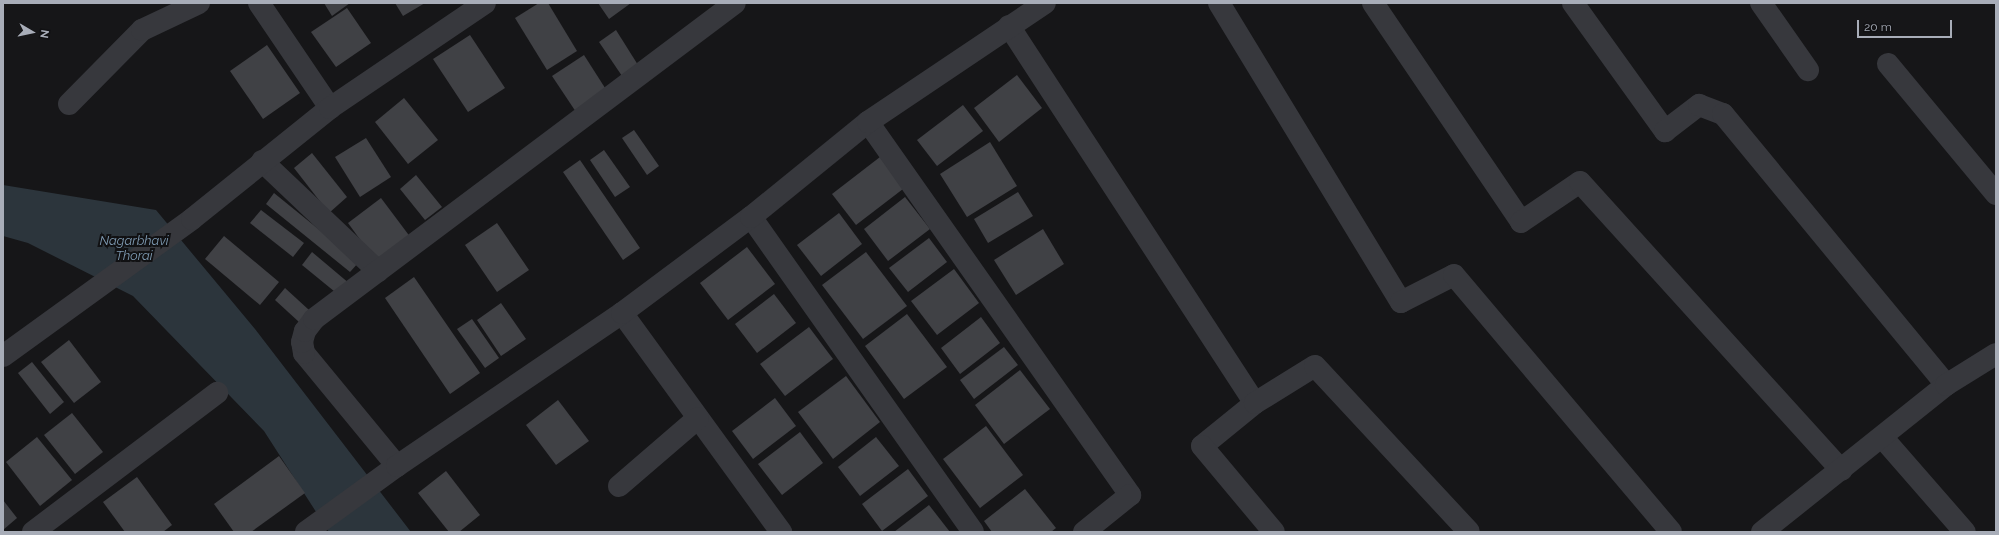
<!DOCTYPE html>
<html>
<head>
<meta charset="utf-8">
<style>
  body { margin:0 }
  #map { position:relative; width:1999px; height:535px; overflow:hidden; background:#161618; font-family:Raleway,sans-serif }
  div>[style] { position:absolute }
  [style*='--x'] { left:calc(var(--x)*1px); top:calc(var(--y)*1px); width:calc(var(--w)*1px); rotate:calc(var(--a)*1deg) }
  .water>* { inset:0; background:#2c353c }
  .building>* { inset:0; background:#404145 }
  .minor>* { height:22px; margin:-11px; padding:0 11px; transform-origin:11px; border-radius:11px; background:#37383d }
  span { translate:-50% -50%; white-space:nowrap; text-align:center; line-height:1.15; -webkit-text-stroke:4px #111113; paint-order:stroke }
  .water-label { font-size:13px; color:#7f9bb3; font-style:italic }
  .frame { position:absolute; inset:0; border:4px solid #a8adb8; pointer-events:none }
  .north { position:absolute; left:12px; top:12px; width:40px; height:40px; -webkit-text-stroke:3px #111113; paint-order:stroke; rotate:99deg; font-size:11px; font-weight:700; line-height:16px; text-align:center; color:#a8adb8 }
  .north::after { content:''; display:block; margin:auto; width:14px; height:18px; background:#a8adb8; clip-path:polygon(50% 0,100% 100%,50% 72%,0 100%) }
  .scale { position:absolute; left:1857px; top:20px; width:95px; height:18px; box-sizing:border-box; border:2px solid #a8adb8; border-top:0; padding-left:5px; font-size:12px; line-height:14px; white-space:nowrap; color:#a8adb8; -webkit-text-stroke:3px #111113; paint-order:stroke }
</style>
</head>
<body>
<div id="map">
  <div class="water">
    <div style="clip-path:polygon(3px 185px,156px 210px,255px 329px,411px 532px,329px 532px,264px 431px,133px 296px,28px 243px,3px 236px)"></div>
  </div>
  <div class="building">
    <div style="clip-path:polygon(324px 3px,350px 3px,332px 16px)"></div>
    <div style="clip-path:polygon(395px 3px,425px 3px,403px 16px)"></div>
    <div style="clip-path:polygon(539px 3px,548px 3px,577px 51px,547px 70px,515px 18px)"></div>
    <div style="clip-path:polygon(598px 3px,631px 3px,609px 19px)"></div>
    <div style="clip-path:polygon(347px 8px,371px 43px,336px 67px,311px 32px)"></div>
    <div style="clip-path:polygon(616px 30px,638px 65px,622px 76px,599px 42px)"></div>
    <div style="clip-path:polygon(470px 35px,505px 88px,468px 112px,433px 59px)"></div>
    <div style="clip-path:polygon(267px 45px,300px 93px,263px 119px,230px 71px)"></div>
    <div style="clip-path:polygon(584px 55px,607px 91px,576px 112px,552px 76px)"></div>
    <div style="clip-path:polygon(1017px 75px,1042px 108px,999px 142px,974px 108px)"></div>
    <div style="clip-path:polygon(404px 98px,438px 140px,408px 164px,375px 122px)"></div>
    <div style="clip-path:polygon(963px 105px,983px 131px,937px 166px,917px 140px)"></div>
    <div style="clip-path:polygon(634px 130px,659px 166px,647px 175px,622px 138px)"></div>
    <div style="clip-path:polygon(366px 138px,391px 177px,360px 197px,335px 157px)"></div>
    <div style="clip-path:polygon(990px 142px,1017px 186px,967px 217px,940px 174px)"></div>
    <div style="clip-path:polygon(604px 150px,630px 187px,615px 197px,590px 160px)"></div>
    <div style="clip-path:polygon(312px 153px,347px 197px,329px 213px,294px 168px)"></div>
    <div style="clip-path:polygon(880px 157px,903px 189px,856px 225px,832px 194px)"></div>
    <div style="clip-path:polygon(580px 160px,640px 248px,623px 260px,563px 172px)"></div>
    <div style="clip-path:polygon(416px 175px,442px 207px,425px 220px,400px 189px)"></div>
    <div style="clip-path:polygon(1018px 192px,1033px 216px,988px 243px,974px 219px)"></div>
    <div style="clip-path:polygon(274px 193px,359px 262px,350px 272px,266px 204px)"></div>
    <div style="clip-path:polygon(905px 197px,930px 229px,888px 261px,864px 229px)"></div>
    <div style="clip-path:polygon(381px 198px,414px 242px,380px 267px,348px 223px)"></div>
    <div style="clip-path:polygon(261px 210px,304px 243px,293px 257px,250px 223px)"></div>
    <div style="clip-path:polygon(839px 213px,862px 244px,821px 276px,797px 245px)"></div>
    <div style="clip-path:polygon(497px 223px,529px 270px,497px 292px,465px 245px)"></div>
    <div style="clip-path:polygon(1043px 229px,1064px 264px,1016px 295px,994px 260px)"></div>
    <div style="clip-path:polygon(224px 236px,279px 282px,260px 305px,205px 259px)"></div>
    <div style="clip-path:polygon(929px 238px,947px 262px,908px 292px,889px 268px)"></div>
    <div style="clip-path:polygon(747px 247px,775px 284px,728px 320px,700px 283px)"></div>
    <div style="clip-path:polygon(312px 252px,350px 284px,340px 296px,302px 265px)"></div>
    <div style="clip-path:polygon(866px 252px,907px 306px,863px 339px,822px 285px)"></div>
    <div style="clip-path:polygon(954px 269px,979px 303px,937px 335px,911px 301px)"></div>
    <div style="clip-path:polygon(414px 277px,480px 373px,450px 394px,385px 298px)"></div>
    <div style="clip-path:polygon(285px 288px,309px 310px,299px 322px,275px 300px)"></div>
    <div style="clip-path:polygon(774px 294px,796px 323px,757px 353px,735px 324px)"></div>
    <div style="clip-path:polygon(501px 303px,526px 339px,501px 356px,477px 320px)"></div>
    <div style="clip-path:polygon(907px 314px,947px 367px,904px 399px,865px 346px)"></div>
    <div style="clip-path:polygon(981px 317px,1000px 343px,960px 374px,941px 348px)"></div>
    <div style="clip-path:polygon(472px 319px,499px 358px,485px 368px,457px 329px)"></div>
    <div style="clip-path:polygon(809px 327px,833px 359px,785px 396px,760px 364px)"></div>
    <div style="clip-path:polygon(69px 340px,101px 382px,74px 403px,41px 362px)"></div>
    <div style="clip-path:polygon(1004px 347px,1018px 365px,974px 399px,960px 380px)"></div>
    <div style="clip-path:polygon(32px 362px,64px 402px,50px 414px,18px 373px)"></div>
    <div style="clip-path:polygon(1020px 370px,1050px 409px,1004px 444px,975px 405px)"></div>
    <div style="clip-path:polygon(846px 376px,880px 422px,833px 459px,798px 412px)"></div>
    <div style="clip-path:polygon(775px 398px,796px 426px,753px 459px,732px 431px)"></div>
    <div style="clip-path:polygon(558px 400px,589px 441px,556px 465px,526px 425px)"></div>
    <div style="clip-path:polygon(72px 413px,103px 452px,75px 474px,44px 435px)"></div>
    <div style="clip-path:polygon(986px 426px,1023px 475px,980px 508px,943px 459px)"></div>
    <div style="clip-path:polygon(800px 432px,823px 463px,782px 495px,758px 464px)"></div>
    <div style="clip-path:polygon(37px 437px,72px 480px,40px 506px,6px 462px)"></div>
    <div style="clip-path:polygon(876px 437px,899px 466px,860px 496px,838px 467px)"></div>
    <div style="clip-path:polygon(279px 456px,305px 493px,251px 532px,234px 532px,214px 504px)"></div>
    <div style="clip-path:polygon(908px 469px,928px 496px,882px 531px,862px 504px)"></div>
    <div style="clip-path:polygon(446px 471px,480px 515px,459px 532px,449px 532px,418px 493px)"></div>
    <div style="clip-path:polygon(137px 477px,172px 525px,163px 532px,125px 532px,103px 502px)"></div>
    <div style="clip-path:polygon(1025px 489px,1056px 528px,1051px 532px,992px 532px,984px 521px)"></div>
    <div style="clip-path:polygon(3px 500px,17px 518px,3px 530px)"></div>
    <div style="clip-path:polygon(929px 505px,950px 532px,894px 532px)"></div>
  </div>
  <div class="minor">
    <div style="--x:259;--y:3;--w:127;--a:55.9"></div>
    <div style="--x:1219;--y:3;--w:350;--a:58.7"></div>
    <div style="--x:1401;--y:302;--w:59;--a:-27"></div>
    <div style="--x:1454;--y:275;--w:336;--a:49.8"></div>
    <div style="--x:1373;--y:3;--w:264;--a:55.9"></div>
    <div style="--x:1521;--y:222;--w:71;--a:-34.1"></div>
    <div style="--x:1580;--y:182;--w:389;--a:47.8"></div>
    <div style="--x:1573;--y:3;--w:158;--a:54.3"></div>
    <div style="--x:1665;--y:131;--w:43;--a:-37.4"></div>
    <div style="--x:1699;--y:105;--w:26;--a:21"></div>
    <div style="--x:1723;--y:114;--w:351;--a:50.5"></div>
    <div style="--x:1761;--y:3;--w:82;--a:55"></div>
    <div style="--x:1009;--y:26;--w:450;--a:56.9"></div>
    <div style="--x:1255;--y:403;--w:68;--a:140.9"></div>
    <div style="--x:1202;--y:446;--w:112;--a:50.1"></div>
    <div style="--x:1888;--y:64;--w:169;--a:50.3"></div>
    <div style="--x:69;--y:104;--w:104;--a:-45.4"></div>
    <div style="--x:142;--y:30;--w:63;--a:-25.3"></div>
    <div style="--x:868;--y:122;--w:456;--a:54.9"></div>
    <div style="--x:1130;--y:495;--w:59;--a:141.2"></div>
    <div style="--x:262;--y:161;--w:160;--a:43.5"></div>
    <div style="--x:751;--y:217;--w:385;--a:54.8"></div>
    <div style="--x:622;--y:313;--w:271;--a:54"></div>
    <div style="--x:3;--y:356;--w:233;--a:-35.9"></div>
    <div style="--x:192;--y:219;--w:177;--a:-38.8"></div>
    <div style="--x:330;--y:108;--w:187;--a:-34.1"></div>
    <div style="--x:1255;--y:403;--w:70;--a:-31.7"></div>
    <div style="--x:1315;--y:366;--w:226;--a:47.1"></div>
    <div style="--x:1882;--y:437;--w:126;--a:48.9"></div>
    <div style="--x:397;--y:466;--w:146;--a:-129.5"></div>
    <div style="--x:304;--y:353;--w:11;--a:-100"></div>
    <div style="--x:302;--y:342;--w:11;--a:-75"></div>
    <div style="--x:305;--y:331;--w:15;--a:-53"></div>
    <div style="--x:314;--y:319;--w:526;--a:-36.89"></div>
    <div style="--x:619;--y:486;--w:104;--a:-40.7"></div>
    <div style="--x:33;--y:532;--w:231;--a:-37.1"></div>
    <div style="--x:306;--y:532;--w:112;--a:-36"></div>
    <div style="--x:397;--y:466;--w:272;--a:-34.2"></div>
    <div style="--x:622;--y:313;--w:161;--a:-36.7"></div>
    <div style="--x:751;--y:217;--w:151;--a:-39.1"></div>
    <div style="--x:868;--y:122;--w:213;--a:-33.9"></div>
    <div style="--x:1762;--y:532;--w:236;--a:-38.6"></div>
    <div style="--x:1946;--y:385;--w:59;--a:-31.8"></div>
  </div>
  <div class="water-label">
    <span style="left:134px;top:249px">Nagarbhavi<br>Thorai</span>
  </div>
  <div class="frame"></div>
  <div class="north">N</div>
  <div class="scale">20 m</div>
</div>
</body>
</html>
